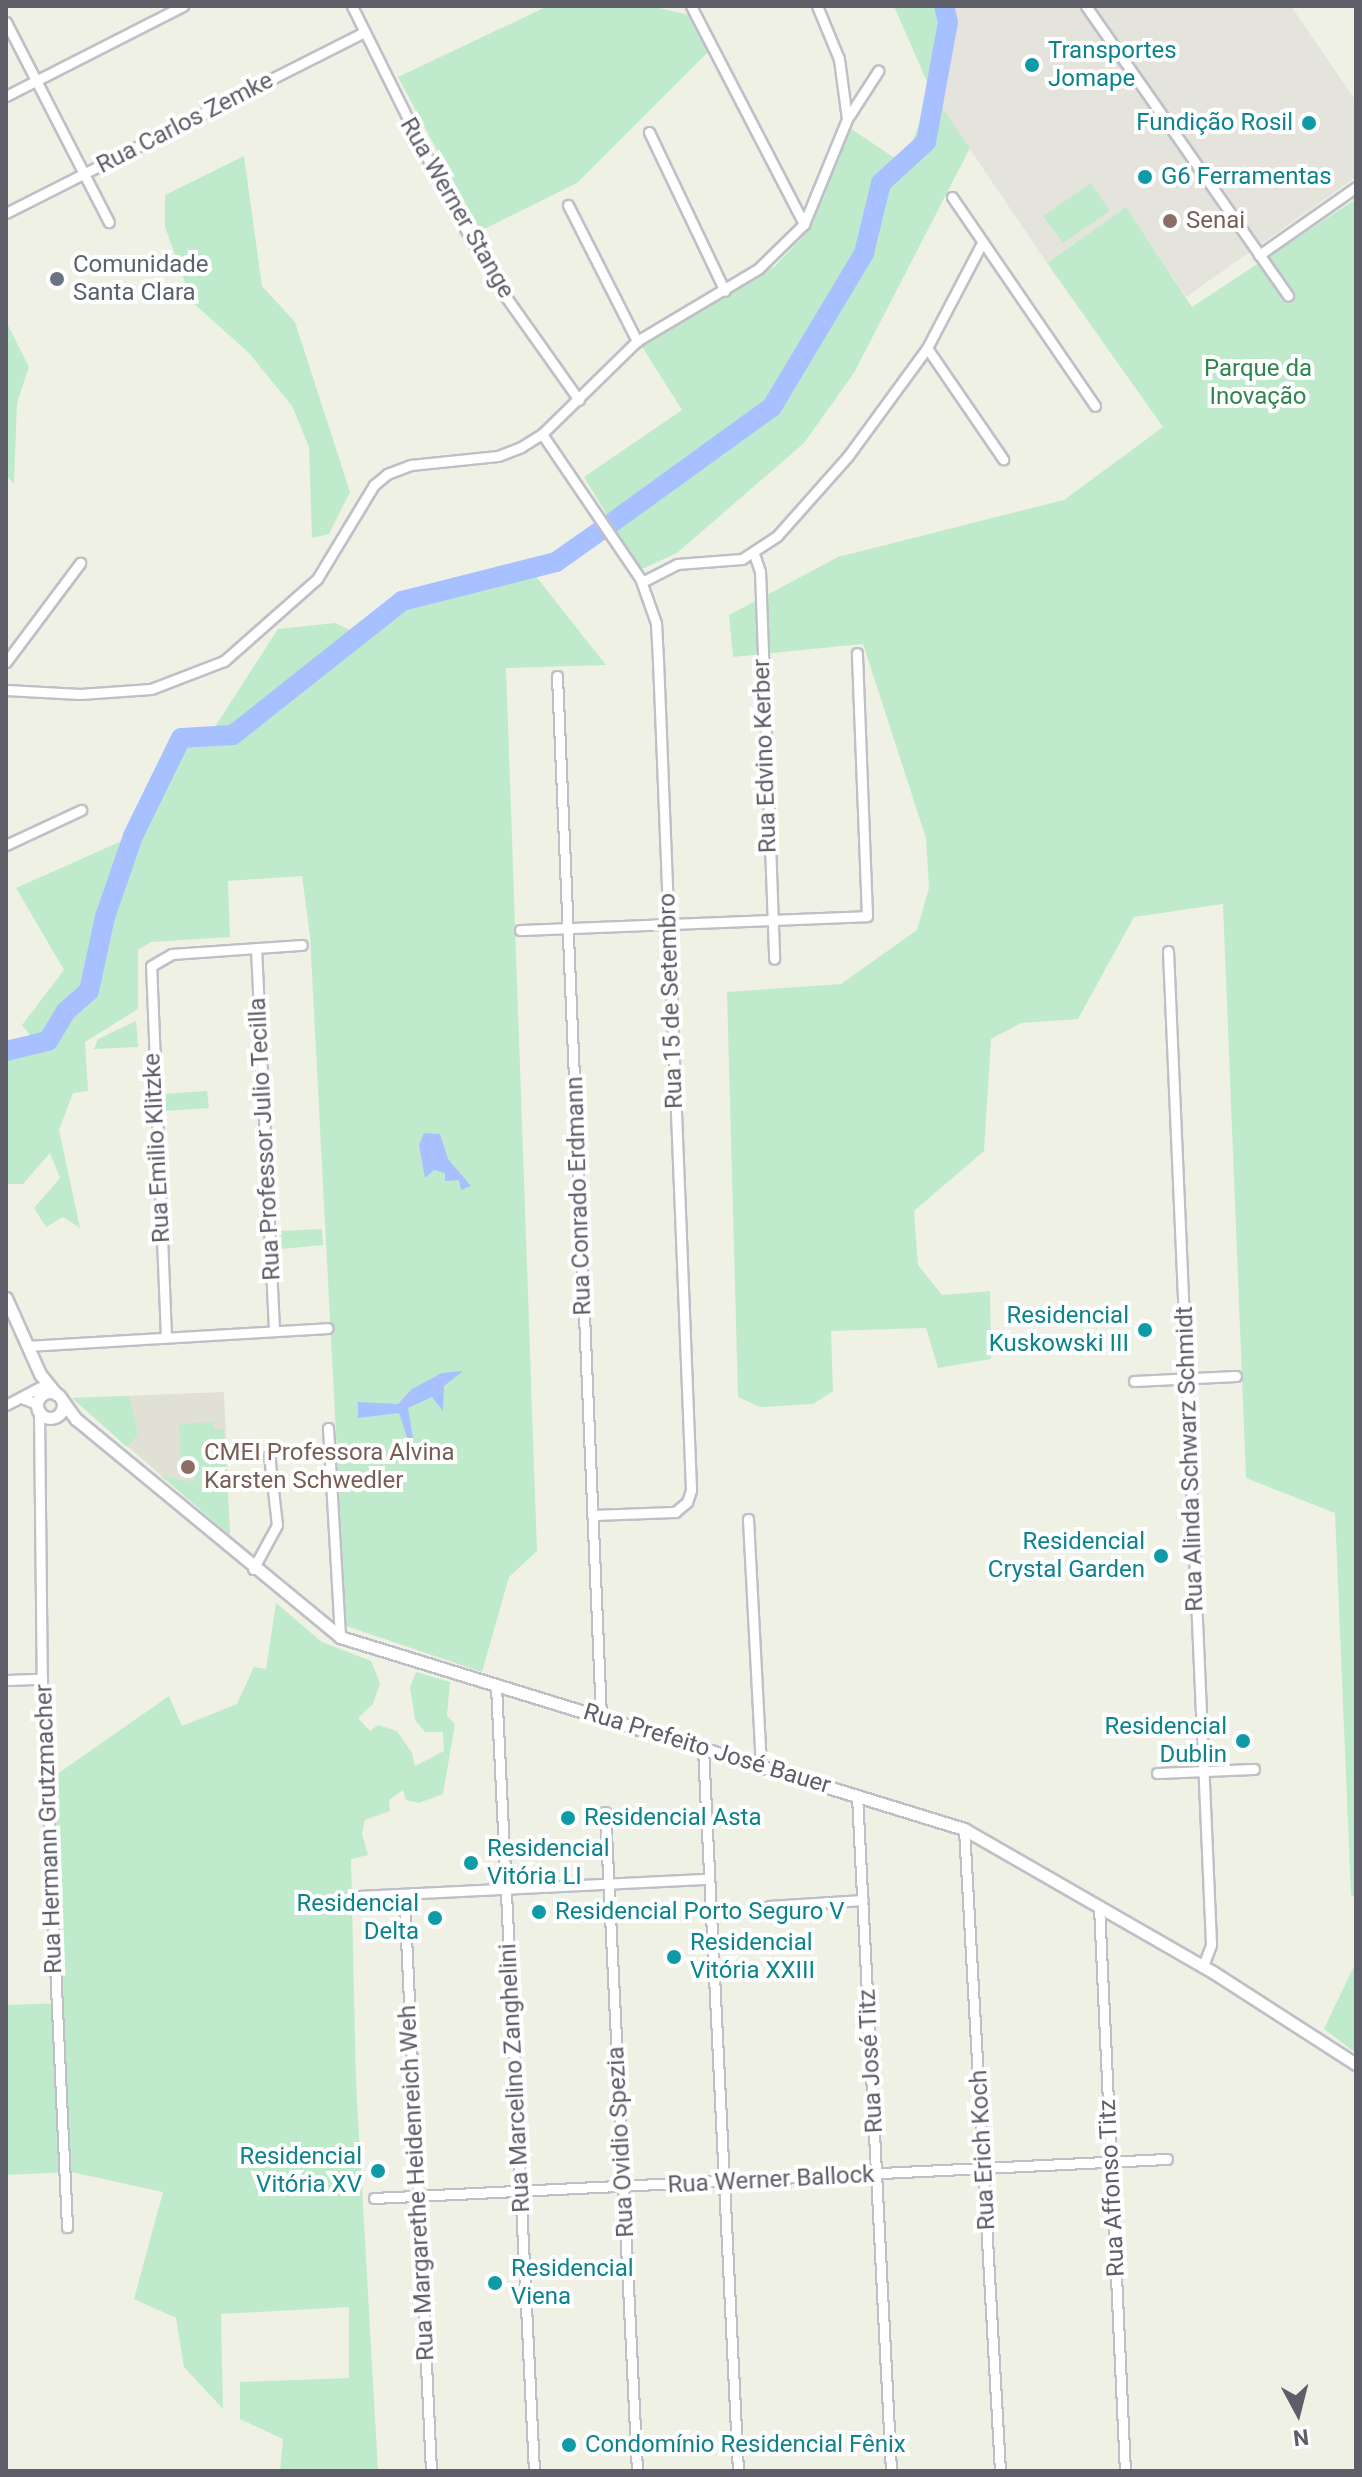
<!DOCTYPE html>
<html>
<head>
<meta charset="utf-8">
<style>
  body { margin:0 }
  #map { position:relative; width:1362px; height:2477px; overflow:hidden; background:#f0f1e5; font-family:Roboto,sans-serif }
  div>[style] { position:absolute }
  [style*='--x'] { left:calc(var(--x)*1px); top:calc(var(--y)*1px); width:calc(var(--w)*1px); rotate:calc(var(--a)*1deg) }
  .industrial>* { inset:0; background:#e4e4dd }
  .education>* { inset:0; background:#e0e1d4 }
  .green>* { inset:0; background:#c0eacc }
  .water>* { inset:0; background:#a7c0ff }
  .river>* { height:20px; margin:-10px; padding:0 10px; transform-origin:10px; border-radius:10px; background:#a7c0ff }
  .roads { filter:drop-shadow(2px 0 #bfc0c7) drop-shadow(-2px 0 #bfc0c7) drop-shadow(0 2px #bfc0c7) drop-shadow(0 -2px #bfc0c7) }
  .minor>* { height:9px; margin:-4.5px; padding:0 4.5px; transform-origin:4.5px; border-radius:4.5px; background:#fff }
  .tertiary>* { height:11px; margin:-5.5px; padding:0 5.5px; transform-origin:5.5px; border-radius:5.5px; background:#fff }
  .tertiary>.ring { margin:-5.5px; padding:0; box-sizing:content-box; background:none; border:11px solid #fff; border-radius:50% }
  .dots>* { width:22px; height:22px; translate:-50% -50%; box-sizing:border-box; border:4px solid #fff; border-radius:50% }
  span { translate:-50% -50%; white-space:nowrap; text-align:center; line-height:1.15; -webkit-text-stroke:8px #fff; paint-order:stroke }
  .culture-label { font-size:24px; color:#0d838f }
  .left { translate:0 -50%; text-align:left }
  .right { translate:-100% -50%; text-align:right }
  .street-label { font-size:24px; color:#5d5e67 }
  .education-label { font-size:24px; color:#785e54 }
  .worship-label { font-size:24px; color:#5b616d }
  .park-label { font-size:24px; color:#2d864b }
  .frame { position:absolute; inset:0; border:8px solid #5d5e67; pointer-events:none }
  .north { position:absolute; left:1258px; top:2373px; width:80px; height:80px; -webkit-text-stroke:6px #fff; paint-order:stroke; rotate:173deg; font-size:22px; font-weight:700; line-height:32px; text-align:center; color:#5d5e67 }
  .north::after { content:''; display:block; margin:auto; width:28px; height:36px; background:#5d5e67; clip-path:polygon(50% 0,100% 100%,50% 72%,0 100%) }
</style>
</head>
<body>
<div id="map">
  <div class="industrial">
    <div style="clip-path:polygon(894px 6px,1291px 6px,1356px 101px,1356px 177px,1186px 297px,1126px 207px,1047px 263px,932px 93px)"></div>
  </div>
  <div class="education">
    <div style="clip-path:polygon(224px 1392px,230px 1535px,72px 1398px)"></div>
  </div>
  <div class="green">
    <div style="clip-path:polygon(548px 6px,651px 6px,697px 17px,710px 50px,577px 183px,480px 231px,398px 77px)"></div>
    <div style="clip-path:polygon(894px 6px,944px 6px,948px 22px,932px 93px,970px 148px,854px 373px,804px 443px,677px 553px,640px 570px,584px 477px,682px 410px,641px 345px,775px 266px,809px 230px,850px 128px,899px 161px,910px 147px,932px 93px)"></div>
    <div style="clip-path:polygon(244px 156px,262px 286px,295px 322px,350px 492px,329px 534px,312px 538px,309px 447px,292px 406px,249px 353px,192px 302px,165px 227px,165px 195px)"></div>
    <div style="clip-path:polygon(1091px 183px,1110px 211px,1063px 243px,1043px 216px)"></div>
    <div style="clip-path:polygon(1356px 199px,1356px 1898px,1351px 1895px,1335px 1513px,1246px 1478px,1223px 904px,1134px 917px,1078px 1019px,1021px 1023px,991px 1039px,984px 1151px,914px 1211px,918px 1265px,942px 1295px,990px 1291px,991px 1359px,938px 1368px,926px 1328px,831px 1331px,833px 1391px,813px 1404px,760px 1407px,738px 1397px,727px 992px,841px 984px,917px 930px,929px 888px,926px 838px,863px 644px,733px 657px,729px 615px,838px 557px,1064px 500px,1163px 427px,1047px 263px,1126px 207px,1192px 307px)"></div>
    <div style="clip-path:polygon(6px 321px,29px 367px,17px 403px,14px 484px,6px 475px)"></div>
    <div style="clip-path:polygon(530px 569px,606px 665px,506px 668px,537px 1551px,509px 1577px,482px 1672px,346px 1626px,310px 936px,302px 876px,228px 881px,230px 937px,151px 942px,138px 950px,138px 1009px,85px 1042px,88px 1091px,73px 1093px,59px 1130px,80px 1228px,63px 1217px,46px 1227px,34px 1208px,60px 1178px,50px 1153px,23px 1184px,6px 1184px,6px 1051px,36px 1043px,22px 1025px,64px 970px,16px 888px,133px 836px,181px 738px,209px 736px,278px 629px,335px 623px,359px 634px,402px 601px)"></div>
    <div style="clip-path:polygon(136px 1021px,138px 1047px,94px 1049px,98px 1039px)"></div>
    <div style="clip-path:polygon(207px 1091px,209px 1108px,165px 1111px,164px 1094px)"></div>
    <div style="clip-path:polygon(322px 1229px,323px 1245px,280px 1249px,279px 1231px)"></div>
    <div style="clip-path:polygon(129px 1396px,138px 1434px,127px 1447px,72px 1398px)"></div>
    <div style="clip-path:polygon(213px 1422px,214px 1429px,224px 1429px,230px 1535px,161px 1476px,195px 1482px,194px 1459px,181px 1460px,179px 1424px)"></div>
    <div style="clip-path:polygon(276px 1603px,322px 1642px,371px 1661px,380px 1683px,373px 1704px,358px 1718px,370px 1731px,378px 1725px,397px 1731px,412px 1753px,415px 1766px,444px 1751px,443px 1732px,425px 1732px,415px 1720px,410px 1687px,416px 1672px,450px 1682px,447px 1716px,455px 1724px,443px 1794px,419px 1803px,406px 1800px,403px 1790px,389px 1800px,390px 1811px,365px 1820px,362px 1834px,368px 1855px,351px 1859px,356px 2081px,378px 2471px,280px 2471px,283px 2439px,240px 2419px,240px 2382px,349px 2378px,349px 2307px,221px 2314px,223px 2409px,184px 2367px,176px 2318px,134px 2299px,163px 2192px,71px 2172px,6px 2175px,6px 2005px,63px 2003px,50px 1779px,169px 1696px,182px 1726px,237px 1704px,254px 1667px,266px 1669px)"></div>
    <div style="clip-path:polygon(1356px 1962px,1356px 2053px,1324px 2029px)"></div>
  </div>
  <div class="water">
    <div style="clip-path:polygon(424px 1133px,440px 1134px,448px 1159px,471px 1186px,461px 1190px,459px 1180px,445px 1181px,445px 1173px,434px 1170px,425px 1178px,419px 1145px)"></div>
    <div style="clip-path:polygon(463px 1371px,444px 1386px,443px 1411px,432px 1397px,408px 1408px,413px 1438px,408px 1440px,399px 1413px,358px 1418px,358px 1402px,398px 1404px,412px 1389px,442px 1373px)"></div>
  </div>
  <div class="river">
    <div style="--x:613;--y:522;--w:196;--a:-35.9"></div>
    <div style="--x:772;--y:407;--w:179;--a:-59.1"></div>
    <div style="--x:864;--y:253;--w:72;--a:-76.3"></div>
    <div style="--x:881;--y:183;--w:61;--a:-42.3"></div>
    <div style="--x:926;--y:142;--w:122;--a:-79.6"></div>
    <div style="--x:948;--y:22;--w:16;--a:-104"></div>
    <div style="--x:6;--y:1051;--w:43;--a:-13.4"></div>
    <div style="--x:48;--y:1041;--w:35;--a:-59"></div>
    <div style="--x:66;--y:1011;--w:30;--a:-41"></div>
    <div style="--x:89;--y:991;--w:76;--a:-77.8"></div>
    <div style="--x:105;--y:917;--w:86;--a:-70.9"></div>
    <div style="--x:133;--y:836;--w:109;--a:-63.9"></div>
    <div style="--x:181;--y:738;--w:52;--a:-3.3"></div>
    <div style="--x:233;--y:735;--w:216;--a:-38.4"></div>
    <div style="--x:402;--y:601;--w:159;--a:-14.2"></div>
    <div style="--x:556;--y:562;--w:54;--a:-35.2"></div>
  </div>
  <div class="roads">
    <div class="minor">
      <div style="--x:352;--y:6;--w:222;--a:63.6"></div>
      <div style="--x:451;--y:205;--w:107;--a:59.1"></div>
      <div style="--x:506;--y:297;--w:126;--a:54.7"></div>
      <div style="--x:691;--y:6;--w:246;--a:62.6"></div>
      <div style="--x:1086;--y:6;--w:353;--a:55.1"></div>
      <div style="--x:6;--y:22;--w:225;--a:62.8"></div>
      <div style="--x:6;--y:96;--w:199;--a:-27"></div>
      <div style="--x:849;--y:116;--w:54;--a:-57.2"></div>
      <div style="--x:649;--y:132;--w:176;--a:64.5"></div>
      <div style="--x:952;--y:197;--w:253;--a:55.6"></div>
      <div style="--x:568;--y:205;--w:153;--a:63.1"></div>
      <div style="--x:6;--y:213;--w:401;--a:-26.8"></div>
      <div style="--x:1259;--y:255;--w:118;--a:-35"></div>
      <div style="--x:927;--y:348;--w:135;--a:55.6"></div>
      <div style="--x:542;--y:434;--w:174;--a:55.8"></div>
      <div style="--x:640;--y:578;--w:48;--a:70.4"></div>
      <div style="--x:656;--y:623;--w:37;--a:87"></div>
      <div style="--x:658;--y:660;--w:831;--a:87.72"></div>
      <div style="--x:691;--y:1490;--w:13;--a:108"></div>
      <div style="--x:687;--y:1502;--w:16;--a:140"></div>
      <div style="--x:675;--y:1512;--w:83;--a:177.9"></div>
      <div style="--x:754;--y:554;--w:18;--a:71"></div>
      <div style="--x:760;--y:571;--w:388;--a:87.9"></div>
      <div style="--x:642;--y:582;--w:39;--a:-27"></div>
      <div style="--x:677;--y:564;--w:65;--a:-4.4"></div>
      <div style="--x:742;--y:559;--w:42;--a:-33.3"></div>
      <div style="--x:777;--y:536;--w:107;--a:-48.4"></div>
      <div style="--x:848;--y:456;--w:134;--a:-53.8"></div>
      <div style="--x:927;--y:348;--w:119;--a:-62.4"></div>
      <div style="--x:6;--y:662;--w:124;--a:-53.2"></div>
      <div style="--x:557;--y:676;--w:1042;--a:87.58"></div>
      <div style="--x:6;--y:690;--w:74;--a:3.1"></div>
      <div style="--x:80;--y:694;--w:71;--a:-4"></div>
      <div style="--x:151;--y:689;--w:78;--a:-21"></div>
      <div style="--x:224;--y:661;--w:124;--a:-41.4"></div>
      <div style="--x:317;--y:579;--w:110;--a:-58.8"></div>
      <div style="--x:374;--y:485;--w:17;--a:-40"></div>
      <div style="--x:387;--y:474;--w:26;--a:-21"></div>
      <div style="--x:411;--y:465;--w:87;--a:-5.9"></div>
      <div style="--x:498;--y:456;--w:25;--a:-21"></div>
      <div style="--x:521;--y:447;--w:25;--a:-32"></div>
      <div style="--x:542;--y:434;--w:133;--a:-44.4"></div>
      <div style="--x:637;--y:341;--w:141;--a:-30.8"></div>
      <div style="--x:758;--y:269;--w:64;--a:-44.4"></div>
      <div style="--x:804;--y:224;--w:113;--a:-67.7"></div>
      <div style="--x:847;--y:119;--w:61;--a:-97.6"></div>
      <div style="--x:839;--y:59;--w:57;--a:-112.5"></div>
      <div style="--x:6;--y:845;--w:83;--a:-25"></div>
      <div style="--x:520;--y:930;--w:347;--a:-2.3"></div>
      <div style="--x:867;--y:916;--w:263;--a:-92.2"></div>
      <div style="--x:256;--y:948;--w:383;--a:87.3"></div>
      <div style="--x:1168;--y:951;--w:995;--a:87.52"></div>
      <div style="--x:1211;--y:1945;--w:22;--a:111"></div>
      <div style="--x:166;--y:1337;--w:371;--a:-92.3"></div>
      <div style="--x:151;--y:966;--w:24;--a:-30"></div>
      <div style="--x:172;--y:954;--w:130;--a:-4"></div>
      <div style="--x:27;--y:1346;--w:301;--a:-3.4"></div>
      <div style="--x:1134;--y:1381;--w:102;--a:-2.8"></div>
      <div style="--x:22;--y:1398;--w:16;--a:22"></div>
      <div style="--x:6;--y:1405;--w:38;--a:-28"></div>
      <div style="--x:39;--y:1412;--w:267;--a:89.4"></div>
      <div style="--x:42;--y:1679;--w:549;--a:87.39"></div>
      <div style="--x:328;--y:1428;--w:209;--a:86.7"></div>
      <div style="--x:748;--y:1519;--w:247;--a:87"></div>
      <div style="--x:253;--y:1569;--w:50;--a:-61.4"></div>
      <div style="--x:277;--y:1525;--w:70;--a:-96.5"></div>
      <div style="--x:6;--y:1680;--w:36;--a:-2"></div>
      <div style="--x:496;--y:1686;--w:786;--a:87.23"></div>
      <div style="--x:703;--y:1748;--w:724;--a:87.23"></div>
      <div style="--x:1157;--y:1773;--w:97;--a:-2.4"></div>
      <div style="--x:857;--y:1795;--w:677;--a:87.12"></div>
      <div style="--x:605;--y:1812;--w:660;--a:87.22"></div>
      <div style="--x:964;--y:1829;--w:643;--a:86.79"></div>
      <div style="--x:404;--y:1894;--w:578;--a:87.32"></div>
      <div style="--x:358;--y:1896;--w:351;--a:-2.8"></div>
      <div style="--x:769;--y:1906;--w:94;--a:-3.7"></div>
      <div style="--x:1099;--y:1906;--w:566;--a:87.37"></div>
      <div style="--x:374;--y:2198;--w:794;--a:-2.82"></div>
    </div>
    <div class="tertiary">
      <div style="--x:6;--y:1298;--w:83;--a:65.9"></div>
      <div style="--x:40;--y:1374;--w:26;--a:51"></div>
      <div class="ring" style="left:37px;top:1392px;width:15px;height:15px"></div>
      <div style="--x:62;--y:1400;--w:24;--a:54"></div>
      <div style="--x:76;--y:1419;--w:342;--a:39.5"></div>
      <div style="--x:340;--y:1637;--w:653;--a:17.1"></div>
      <div style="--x:964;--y:1829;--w:287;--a:29.9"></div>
      <div style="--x:1213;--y:1972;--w:170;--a:32.8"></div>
    </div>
  </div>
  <div class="dots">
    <div style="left:1032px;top:65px;background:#0f9aa8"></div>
    <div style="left:1309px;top:123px;background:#0f9aa8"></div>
    <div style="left:1145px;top:177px;background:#0f9aa8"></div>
    <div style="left:1170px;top:221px;background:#8d6e63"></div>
    <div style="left:57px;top:279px;background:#6b7280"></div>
    <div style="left:1145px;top:1330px;background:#0f9aa8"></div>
    <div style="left:188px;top:1467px;background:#8d6e63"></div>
    <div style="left:1161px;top:1556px;background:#0f9aa8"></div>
    <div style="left:1243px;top:1741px;background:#0f9aa8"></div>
    <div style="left:568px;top:1818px;background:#0f9aa8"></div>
    <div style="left:471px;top:1863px;background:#0f9aa8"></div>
    <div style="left:539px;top:1912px;background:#0f9aa8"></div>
    <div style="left:435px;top:1918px;background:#0f9aa8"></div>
    <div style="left:674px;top:1957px;background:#0f9aa8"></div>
    <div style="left:378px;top:2171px;background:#0f9aa8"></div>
    <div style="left:495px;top:2283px;background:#0f9aa8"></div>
    <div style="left:569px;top:2445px;background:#0f9aa8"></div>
  </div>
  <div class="culture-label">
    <span class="left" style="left:1048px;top:65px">Transportes<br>Jomape</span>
    <span class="right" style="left:1293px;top:123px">Fundição Rosil</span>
    <span class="left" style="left:1161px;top:177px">G6 Ferramentas</span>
    <span class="right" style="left:1129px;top:1330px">Residencial<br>Kuskowski III</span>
    <span class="right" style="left:1145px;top:1556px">Residencial<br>Crystal Garden</span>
    <span class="right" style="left:1227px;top:1741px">Residencial<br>Dublin</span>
    <span class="left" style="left:584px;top:1818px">Residencial Asta</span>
    <span class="left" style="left:487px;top:1863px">Residencial<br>Vitória LI</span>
    <span class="right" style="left:419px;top:1918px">Residencial<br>Delta</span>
    <span class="left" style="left:555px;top:1912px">Residencial Porto Seguro V</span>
    <span class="left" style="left:690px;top:1957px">Residencial<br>Vitória XXIII</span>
    <span class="right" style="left:362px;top:2171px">Residencial<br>Vitória XV</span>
    <span class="left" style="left:511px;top:2283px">Residencial<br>Viena</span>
    <span class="left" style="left:585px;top:2445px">Condomínio Residencial Fênix</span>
  </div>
  <div class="street-label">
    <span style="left:185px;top:123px;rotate:-27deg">Rua Carlos Zemke</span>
    <span style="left:457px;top:208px;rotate:60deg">Rua Werner Stange</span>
    <span style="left:765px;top:756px;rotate:-92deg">Rua Edvino Kerber</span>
    <span style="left:671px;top:1001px;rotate:-92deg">Rua 15 de Setembro</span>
    <span style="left:265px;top:1139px;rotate:-93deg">Rua Professor Julio Tecilla</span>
    <span style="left:157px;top:1148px;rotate:-93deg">Rua Emilio Klitzke</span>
    <span style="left:579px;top:1196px;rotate:-92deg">Rua Conrado Erdmann</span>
    <span style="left:1190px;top:1459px;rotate:-92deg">Rua Alinda Schwarz Schmidt</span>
    <span style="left:707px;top:1749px;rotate:17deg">Rua Prefeito José Bauer</span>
    <span style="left:49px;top:1829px;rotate:-92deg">Rua Hermann Grutzmacher</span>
    <span style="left:871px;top:2061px;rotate:-93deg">Rua José Titz</span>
    <span style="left:515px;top:2078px;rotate:-93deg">Rua Marcelino Zanghelini</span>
    <span style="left:621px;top:2142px;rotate:-93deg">Rua Ovidio Spezia</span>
    <span style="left:983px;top:2150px;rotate:-93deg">Rua Erich Koch</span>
    <span style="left:771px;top:2180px;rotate:-3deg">Rua Werner Ballock</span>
    <span style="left:417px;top:2183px;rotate:-93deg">Rua Margarethe Heidenreich Weh</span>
    <span style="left:1112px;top:2188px;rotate:-93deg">Rua Affonso Titz</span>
  </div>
  <div class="education-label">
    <span class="left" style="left:1186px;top:221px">Senai</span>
    <span class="left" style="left:204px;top:1467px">CMEI Professora Alvina<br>Karsten Schwedler</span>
  </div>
  <div class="worship-label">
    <span class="left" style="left:73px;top:279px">Comunidade<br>Santa Clara</span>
  </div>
  <div class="park-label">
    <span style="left:1258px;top:383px">Parque da<br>Inovação</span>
  </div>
  <div class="frame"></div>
  <div class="north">N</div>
</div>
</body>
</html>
